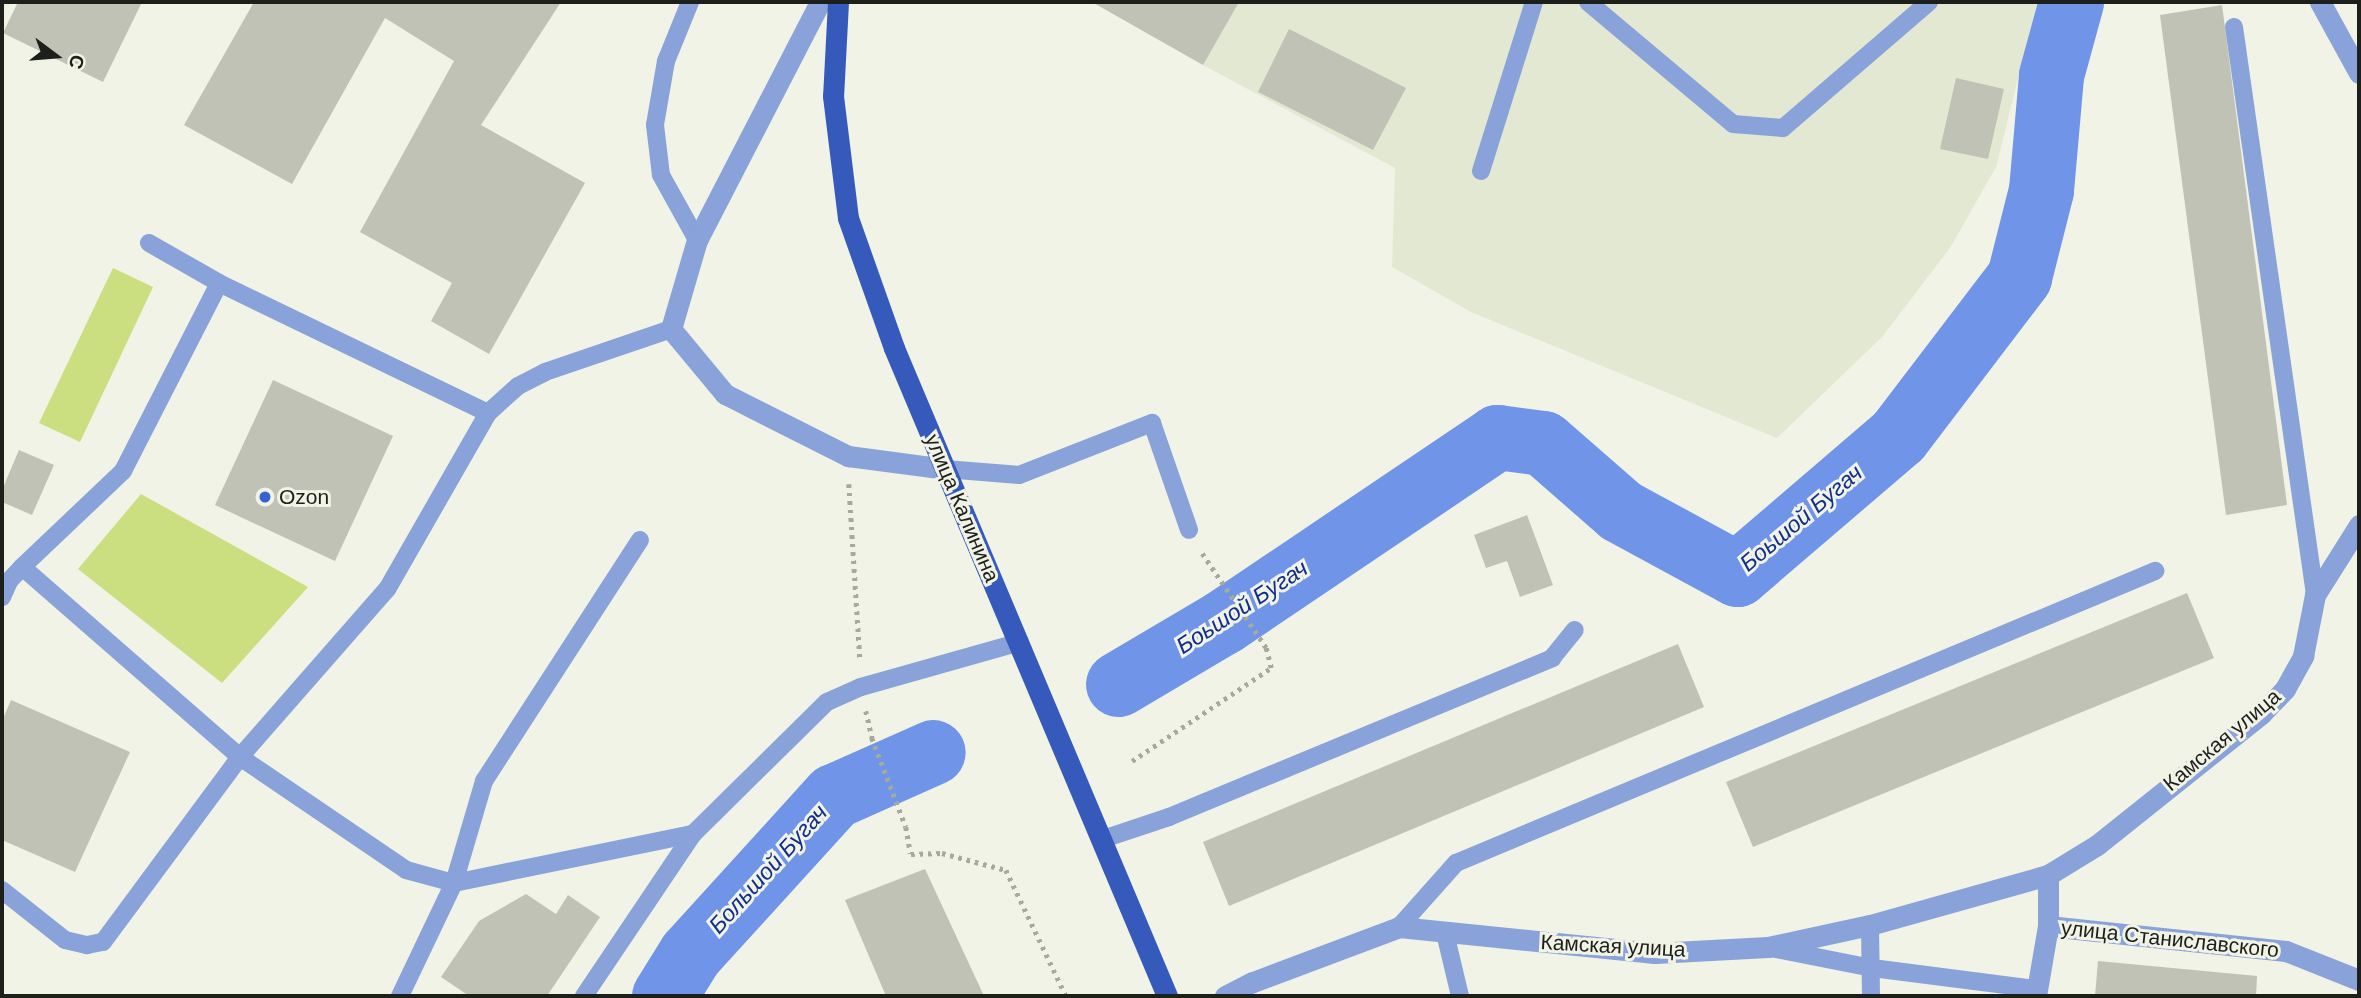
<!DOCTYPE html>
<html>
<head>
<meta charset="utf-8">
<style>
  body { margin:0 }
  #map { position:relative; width:2361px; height:998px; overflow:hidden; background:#f0f3e5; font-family:Helvetica,sans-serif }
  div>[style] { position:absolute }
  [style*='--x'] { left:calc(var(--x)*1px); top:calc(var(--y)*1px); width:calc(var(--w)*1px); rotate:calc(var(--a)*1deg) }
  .built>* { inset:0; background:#e3e8d3 }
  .green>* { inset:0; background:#cbde80 }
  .river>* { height:65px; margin:-32.5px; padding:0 32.5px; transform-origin:32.5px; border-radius:32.5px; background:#7094e7 }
  .building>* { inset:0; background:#bfc2b5 }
  .path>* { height:4.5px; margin-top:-2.25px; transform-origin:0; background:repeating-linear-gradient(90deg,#a6a99e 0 3.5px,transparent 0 8.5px) }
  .lane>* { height:18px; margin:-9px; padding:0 9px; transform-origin:9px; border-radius:9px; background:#89a2d9 }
  .street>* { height:21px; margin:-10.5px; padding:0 10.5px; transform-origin:10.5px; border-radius:10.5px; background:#89a2d9 }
  .primary>* { height:21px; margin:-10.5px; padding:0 10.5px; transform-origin:10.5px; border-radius:10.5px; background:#355abc }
  .dots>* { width:19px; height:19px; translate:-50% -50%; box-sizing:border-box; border:4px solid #f0f3e5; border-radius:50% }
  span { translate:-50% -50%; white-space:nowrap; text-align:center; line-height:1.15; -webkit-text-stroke:6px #f0f3e5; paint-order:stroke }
  .poi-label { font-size:21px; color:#1d1f1a }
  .left { translate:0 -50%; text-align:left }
  .street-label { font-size:21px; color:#1d1f1a }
  .water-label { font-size:23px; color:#112e8b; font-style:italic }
  .frame { position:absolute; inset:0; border:4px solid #1d1f1a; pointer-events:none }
  .north { position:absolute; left:21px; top:21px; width:70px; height:70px; -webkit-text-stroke:5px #f0f3e5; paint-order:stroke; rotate:106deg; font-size:19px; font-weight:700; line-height:28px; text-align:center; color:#1d1f1a }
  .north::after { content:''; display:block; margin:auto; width:24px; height:32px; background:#1d1f1a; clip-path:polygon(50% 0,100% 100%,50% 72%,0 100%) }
</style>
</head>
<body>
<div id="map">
  <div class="built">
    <div style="clip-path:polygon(1092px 2px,2037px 2px,1996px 167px,1950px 248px,1882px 337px,1777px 438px,1471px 312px,1392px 267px,1395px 168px,1203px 65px)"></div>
  </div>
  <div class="green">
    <div style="clip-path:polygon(113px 268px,153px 287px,80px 442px,39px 423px)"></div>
    <div style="clip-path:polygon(141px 494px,308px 587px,222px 683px,78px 569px)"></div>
  </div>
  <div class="river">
    <div style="--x:1118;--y:684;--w:122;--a:-30.6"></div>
    <div style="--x:1223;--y:622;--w:331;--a:-34"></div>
    <div style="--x:1497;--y:437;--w:46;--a:7.4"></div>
    <div style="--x:1543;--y:443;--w:103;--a:41.1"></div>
    <div style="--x:1621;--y:511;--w:132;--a:28.5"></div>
    <div style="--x:1737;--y:574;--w:212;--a:-40.6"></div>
    <div style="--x:1898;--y:436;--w:200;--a:-52.7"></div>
    <div style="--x:2019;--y:277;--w:90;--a:-75.8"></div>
    <div style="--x:2041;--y:190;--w:115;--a:-85"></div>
    <div style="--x:2051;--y:75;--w:76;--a:-74.7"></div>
    <div style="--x:664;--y:996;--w:49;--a:-58.2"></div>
    <div style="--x:690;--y:954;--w:214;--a:-47.7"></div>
    <div style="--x:834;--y:796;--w:108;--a:-24"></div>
  </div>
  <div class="building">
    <div style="clip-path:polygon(18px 2px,142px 2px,103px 82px,3px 33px)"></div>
    <div style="clip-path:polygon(254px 2px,561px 2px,481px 125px,585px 183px,489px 354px,431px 321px,452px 283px,360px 232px,454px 61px,385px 18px,292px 184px,184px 125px)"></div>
    <div style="clip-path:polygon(1092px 2px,1239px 2px,1203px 65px)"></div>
    <div style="clip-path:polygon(2222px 5px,2287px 505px,2226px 515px,2160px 15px)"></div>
    <div style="clip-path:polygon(1289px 29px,1406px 88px,1373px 150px,1258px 92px)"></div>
    <div style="clip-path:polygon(1956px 78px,2004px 89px,1988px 159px,1940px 149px)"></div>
    <div style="clip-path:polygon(273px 380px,393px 436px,335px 561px,215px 505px)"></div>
    <div style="clip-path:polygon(19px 450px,54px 465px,32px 515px,2px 502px,2px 490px)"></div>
    <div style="clip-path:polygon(1527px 515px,1553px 585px,1520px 597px,1507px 561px,1486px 568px,1474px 535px)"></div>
    <div style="clip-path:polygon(2187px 593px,2214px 658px,1753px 847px,1726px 782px)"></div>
    <div style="clip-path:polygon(1678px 644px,1704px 707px,1229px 906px,1203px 842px)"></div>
    <div style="clip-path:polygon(11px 700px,130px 752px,75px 872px,2px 840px,2px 721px)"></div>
    <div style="clip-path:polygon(925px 869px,984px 996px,886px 996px,845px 900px)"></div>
    <div style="clip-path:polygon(526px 894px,556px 914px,568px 895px,600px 917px,547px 996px,469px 996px,441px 977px,479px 921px)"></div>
    <div style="clip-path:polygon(2098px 961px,2257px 976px,2256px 996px,2095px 996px)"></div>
  </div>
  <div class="path">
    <div style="--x:849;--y:484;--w:177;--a:86.4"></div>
    <div style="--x:866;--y:711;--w:28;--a:77"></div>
    <div style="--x:872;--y:738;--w:95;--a:69.1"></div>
    <div style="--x:906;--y:827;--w:27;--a:80"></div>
    <div style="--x:911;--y:854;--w:31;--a:-2"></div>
    <div style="--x:942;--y:853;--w:66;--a:14.9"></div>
    <div style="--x:1006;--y:870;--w:140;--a:64.5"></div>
    <div style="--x:1132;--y:761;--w:167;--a:-33.8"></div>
    <div style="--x:1271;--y:668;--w:21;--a:-104"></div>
    <div style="--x:1266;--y:648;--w:116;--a:-124.1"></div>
  </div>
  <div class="lane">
    <div style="--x:690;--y:2;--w:64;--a:112.1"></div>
    <div style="--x:666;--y:61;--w:65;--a:99.8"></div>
    <div style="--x:655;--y:125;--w:50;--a:83.2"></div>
    <div style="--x:661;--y:175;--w:74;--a:61"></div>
    <div style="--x:1588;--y:2;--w:189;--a:40.1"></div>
    <div style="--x:1733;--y:124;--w:50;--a:4.6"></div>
    <div style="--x:1783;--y:128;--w:193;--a:-40.8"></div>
    <div style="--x:2234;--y:27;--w:574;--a:81.88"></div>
    <div style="--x:1481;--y:171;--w:177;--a:-72.6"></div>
    <div style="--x:149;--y:243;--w:81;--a:29.7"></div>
    <div style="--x:488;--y:413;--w:203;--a:119.8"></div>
    <div style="--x:387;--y:589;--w:223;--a:131.2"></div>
    <div style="--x:240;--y:757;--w:201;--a:34.2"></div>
    <div style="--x:406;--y:870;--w:50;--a:15.2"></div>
    <div style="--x:454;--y:883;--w:106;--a:-73.6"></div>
    <div style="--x:484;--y:781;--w:287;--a:-57.1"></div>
    <div style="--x:945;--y:469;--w:74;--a:4.6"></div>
    <div style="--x:1019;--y:475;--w:143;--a:-21.4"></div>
    <div style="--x:1152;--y:423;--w:113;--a:70.9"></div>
    <div style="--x:2;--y:597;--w:17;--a:-66"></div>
    <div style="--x:9;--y:581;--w:19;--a:-47"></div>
    <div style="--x:22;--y:567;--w:139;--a:-43.5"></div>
    <div style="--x:123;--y:471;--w:211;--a:-62.9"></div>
    <div style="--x:219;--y:283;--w:299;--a:25.8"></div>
    <div style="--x:488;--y:413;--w:40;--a:-42"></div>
    <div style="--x:518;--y:386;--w:30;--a:-27"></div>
    <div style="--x:545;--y:372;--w:133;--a:-18.8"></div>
    <div style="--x:1103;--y:839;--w:70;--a:-18.4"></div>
    <div style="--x:1169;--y:817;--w:415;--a:-22.5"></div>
    <div style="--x:1552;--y:658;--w:36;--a:-51"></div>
    <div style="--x:2;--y:890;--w:80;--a:38.4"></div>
    <div style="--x:65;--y:940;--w:23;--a:13"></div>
    <div style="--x:87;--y:945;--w:16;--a:-11"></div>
    <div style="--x:103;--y:942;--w:230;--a:-53.5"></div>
    <div style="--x:240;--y:757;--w:289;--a:-138.9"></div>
    <div style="--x:1870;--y:925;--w:71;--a:89.2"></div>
    <div style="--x:1399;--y:927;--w:86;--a:-48.3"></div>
    <div style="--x:1456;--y:863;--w:758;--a:-22.67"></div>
    <div style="--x:1445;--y:933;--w:65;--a:76.6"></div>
    <div style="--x:1771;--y:948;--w:103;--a:11.2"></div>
    <div style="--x:1872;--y:968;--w:166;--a:7.3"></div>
    <div style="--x:400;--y:996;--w:125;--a:-64.5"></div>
    <div style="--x:454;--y:883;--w:244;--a:-11.6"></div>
    <div style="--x:584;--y:996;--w:195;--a:-56.1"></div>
    <div style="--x:693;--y:834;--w:188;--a:-44.6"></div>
    <div style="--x:827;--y:702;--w:37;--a:-24"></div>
    <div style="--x:861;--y:687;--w:165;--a:-15.8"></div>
  </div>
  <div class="street">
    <div style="--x:820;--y:2;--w:268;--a:117.3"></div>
    <div style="--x:697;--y:240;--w:93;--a:106.3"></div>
    <div style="--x:671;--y:329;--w:85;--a:50.3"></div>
    <div style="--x:725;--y:394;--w:138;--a:26.8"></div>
    <div style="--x:848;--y:456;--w:98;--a:7.6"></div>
    <div style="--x:2320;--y:2;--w:81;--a:61.2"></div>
    <div style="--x:2048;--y:926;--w:239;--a:6"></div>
    <div style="--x:2286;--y:951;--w:79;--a:21.7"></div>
    <div style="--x:1225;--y:996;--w:31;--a:-27"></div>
    <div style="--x:1253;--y:982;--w:156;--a:-20.6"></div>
    <div style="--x:1399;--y:927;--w:257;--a:5.8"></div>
    <div style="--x:1655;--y:953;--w:113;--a:-3"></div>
    <div style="--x:1768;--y:947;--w:104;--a:-12.2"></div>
    <div style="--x:1870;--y:925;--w:185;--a:-15.7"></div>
    <div style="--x:2048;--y:875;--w:57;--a:-31.5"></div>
    <div style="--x:2097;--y:845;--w:210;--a:-38.6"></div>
    <div style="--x:2261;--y:714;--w:35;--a:-46"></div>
    <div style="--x:2285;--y:689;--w:38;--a:-61"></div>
    <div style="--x:2303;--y:656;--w:62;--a:-78.9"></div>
    <div style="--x:2315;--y:595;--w:83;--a:-57.8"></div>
    <div style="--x:2036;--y:996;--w:71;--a:-80.3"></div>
    <div style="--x:2048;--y:926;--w:51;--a:-90"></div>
  </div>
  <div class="primary">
    <div style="--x:838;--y:2;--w:94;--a:93"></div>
    <div style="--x:833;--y:96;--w:123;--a:83"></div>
    <div style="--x:848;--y:218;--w:138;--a:70.5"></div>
    <div style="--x:894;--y:348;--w:703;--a:67.15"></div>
  </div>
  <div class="dots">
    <div style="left:265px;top:497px;background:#3862d2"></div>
  </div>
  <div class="poi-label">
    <span class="left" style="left:279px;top:497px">Ozon</span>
  </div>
  <div class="street-label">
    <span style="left:962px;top:508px;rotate:67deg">улица Калинина</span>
    <span style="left:2222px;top:740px;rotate:-40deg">Камская улица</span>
    <span style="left:2170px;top:939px;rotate:6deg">улица Станиславского</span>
    <span style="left:1613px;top:946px;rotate:3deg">Камская улица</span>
  </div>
  <div class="water-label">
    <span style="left:1801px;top:518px;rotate:-40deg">Боьшой Бугач</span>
    <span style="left:1242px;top:607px;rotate:-33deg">Боьшой Бугач</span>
    <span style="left:768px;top:869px;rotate:-48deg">Большой Бугач</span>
  </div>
  <div class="frame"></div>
  <div class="north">С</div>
</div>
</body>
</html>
